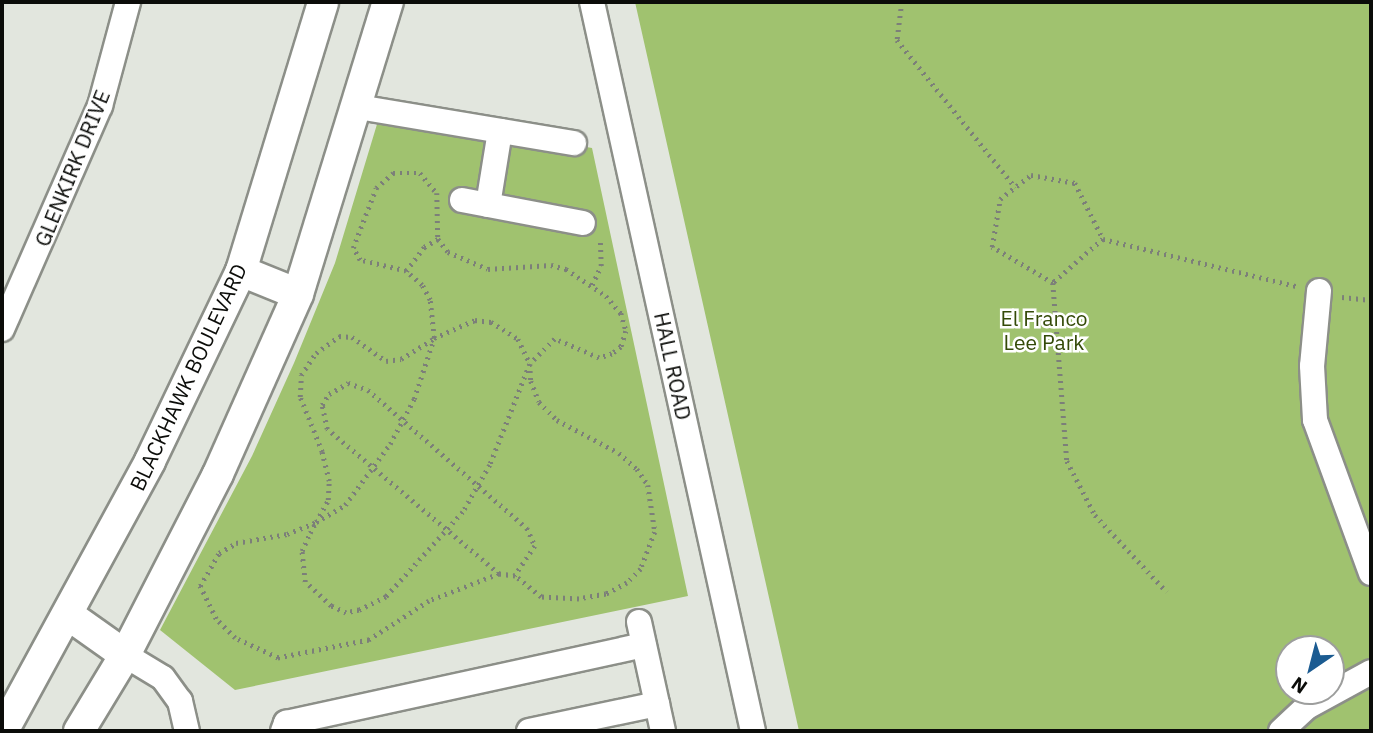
<!DOCTYPE html>
<html>
<head>
<meta charset="utf-8">
<style>
  body { margin:0 }
  #map { position:relative; width:1373px; height:733px; overflow:hidden; background:#e2e6de; font-family:"IBM Plex Sans",sans-serif }
  div>[style] { position:absolute }
  [style*='--x'] { left:calc(var(--x)*1px); top:calc(var(--y)*1px); width:calc(var(--w)*1px); rotate:calc(var(--a)*1deg) }
  .green>* { inset:0; background:#a0c26f }
  .path>* { height:4.5px; margin-top:-2.25px; transform-origin:0; background:repeating-linear-gradient(90deg,#7c7f79 0 2px,transparent 0 7px) }
  .roads { filter:drop-shadow(2px 0 #8c8f88) drop-shadow(-2px 0 #8c8f88) drop-shadow(0 2px #8c8f88) drop-shadow(0 -2px #8c8f88) }
  .minor>* { height:24px; margin:-12px; padding:0 12px; transform-origin:12px; border-radius:12px; background:#fff }
  .major>* { height:30px; margin:-15px; padding:0 15px; transform-origin:15px; border-radius:15px; background:#fff }
  span { translate:-50% -50%; white-space:nowrap; text-align:center; line-height:1.15; -webkit-text-stroke:5px #fff; paint-order:stroke }
  .street-label { font-size:21px; color:#0b0c09 }
  .park-label { font-size:21px; color:#344a08 }
  .frame { position:absolute; inset:0; border:4px solid #0b0c09; pointer-events:none }
  .north { position:absolute; left:1275px; top:635px; width:70px; height:70px; box-sizing:border-box; background:#fff; border:2px solid #9d9e9d; border-radius:50%; rotate:215deg; font-size:19px; font-weight:700; line-height:28px; text-align:center; color:#0b0c09 }
  .north::after { content:''; display:block; margin:auto; width:24px; height:32px; background:#1b5b91; clip-path:polygon(50% 0,100% 100%,50% 72%,0 100%) }
</style>
</head>
<body>
<div id="map">
  <div class="green">
    <div style="clip-path:polygon(evenodd,635px 2px,1371px 2px,1371px 731px,799px 731px,635px 2px,1289px 649px,1331px 649px,1331px 691px,1289px 691px,1289px 649px)"></div>
    <div style="clip-path:polygon(381px 111px,592px 148px,688px 596px,235px 690px,160px 630px,252px 456px,294px 363px,335px 263px)"></div>
  </div>
  <div class="path">
    <div style="--x:902;--y:2;--w:38;--a:97"></div>
    <div style="--x:897;--y:40;--w:189;--a:51.2"></div>
    <div style="--x:393;--y:173;--w:27;--a:0"></div>
    <div style="--x:420;--y:173;--w:26;--a:50"></div>
    <div style="--x:437;--y:193;--w:46;--a:88.8"></div>
    <div style="--x:438;--y:239;--w:16;--a:52"></div>
    <div style="--x:448;--y:252;--w:43;--a:23"></div>
    <div style="--x:488;--y:269;--w:63;--a:-3.6"></div>
    <div style="--x:551;--y:265;--w:16;--a:15"></div>
    <div style="--x:566;--y:269;--w:48;--a:34"></div>
    <div style="--x:606;--y:296;--w:23;--a:49"></div>
    <div style="--x:621;--y:313;--w:19;--a:74"></div>
    <div style="--x:626;--y:331;--w:17;--a:107"></div>
    <div style="--x:621;--y:347;--w:11;--a:142"></div>
    <div style="--x:612;--y:354;--w:14;--a:163"></div>
    <div style="--x:599;--y:358;--w:48;--a:-156.6"></div>
    <div style="--x:555;--y:339;--w:35;--a:135"></div>
    <div style="--x:530;--y:364;--w:17;--a:87"></div>
    <div style="--x:531;--y:381;--w:22;--a:69"></div>
    <div style="--x:539;--y:402;--w:25;--a:45"></div>
    <div style="--x:557;--y:420;--w:70;--a:28"></div>
    <div style="--x:619;--y:453;--w:24;--a:42"></div>
    <div style="--x:637;--y:469;--w:19;--a:55"></div>
    <div style="--x:648;--y:485;--w:48;--a:81.5"></div>
    <div style="--x:655;--y:532;--w:40;--a:111"></div>
    <div style="--x:641;--y:569;--w:20;--a:135"></div>
    <div style="--x:627;--y:583;--w:24;--a:152"></div>
    <div style="--x:606;--y:594;--w:27;--a:170"></div>
    <div style="--x:579;--y:599;--w:38;--a:-177"></div>
    <div style="--x:541;--y:597;--w:33;--a:-141"></div>
    <div style="--x:515;--y:576;--w:16;--a:-173"></div>
    <div style="--x:499;--y:574;--w:75;--a:158.9"></div>
    <div style="--x:429;--y:601;--w:72;--a:147"></div>
    <div style="--x:369;--y:640;--w:93;--a:168.8"></div>
    <div style="--x:278;--y:658;--w:47;--a:-155.1"></div>
    <div style="--x:235;--y:638;--w:27;--a:-135"></div>
    <div style="--x:216;--y:619;--w:37;--a:-116"></div>
    <div style="--x:200;--y:586;--w:38;--a:-60"></div>
    <div style="--x:219;--y:553;--w:20;--a:-30"></div>
    <div style="--x:236;--y:543;--w:52;--a:-10"></div>
    <div style="--x:287;--y:534;--w:31;--a:-22"></div>
    <div style="--x:316;--y:522;--w:25;--a:-61"></div>
    <div style="--x:328;--y:500;--w:19;--a:-87"></div>
    <div style="--x:329;--y:481;--w:30;--a:-104"></div>
    <div style="--x:322;--y:452;--w:59;--a:-111.8"></div>
    <div style="--x:300;--y:397;--w:22;--a:-87"></div>
    <div style="--x:301;--y:375;--w:27;--a:-56"></div>
    <div style="--x:316;--y:353;--w:29;--a:-36"></div>
    <div style="--x:339;--y:336;--w:13;--a:4"></div>
    <div style="--x:352;--y:337;--w:42;--a:35.2"></div>
    <div style="--x:386;--y:361;--w:15;--a:-8"></div>
    <div style="--x:401;--y:359;--w:39;--a:-32"></div>
    <div style="--x:434;--y:338;--w:38;--a:-96"></div>
    <div style="--x:430;--y:300;--w:17;--a:-118"></div>
    <div style="--x:422;--y:285;--w:21;--a:-139"></div>
    <div style="--x:406;--y:271;--w:47;--a:-166.6"></div>
    <div style="--x:360;--y:260;--w:14;--a:-120"></div>
    <div style="--x:353;--y:248;--w:64;--a:-69"></div>
    <div style="--x:376;--y:188;--w:23;--a:-41"></div>
    <div style="--x:1031;--y:175;--w:45;--a:10.3"></div>
    <div style="--x:1075;--y:183;--w:63;--a:63.4"></div>
    <div style="--x:1103;--y:239;--w:67;--a:138.7"></div>
    <div style="--x:1053;--y:283;--w:71;--a:-149.5"></div>
    <div style="--x:992;--y:247;--w:49;--a:-80.5"></div>
    <div style="--x:1000;--y:199;--w:39;--a:-38"></div>
    <div style="--x:1103;--y:239;--w:199;--a:13.7"></div>
    <div style="--x:406;--y:271;--w:30;--a:-53"></div>
    <div style="--x:424;--y:247;--w:16;--a:-30"></div>
    <div style="--x:1053;--y:283;--w:179;--a:85.5"></div>
    <div style="--x:1067;--y:461;--w:61;--a:62.6"></div>
    <div style="--x:1095;--y:515;--w:105;--a:46.9"></div>
    <div style="--x:592;--y:285;--w:21;--a:-65"></div>
    <div style="--x:601;--y:266;--w:27;--a:-92"></div>
    <div style="--x:1342;--y:297;--w:29;--a:6"></div>
    <div style="--x:475;--y:320;--w:16;--a:7"></div>
    <div style="--x:491;--y:322;--w:32;--a:32"></div>
    <div style="--x:518;--y:339;--w:28;--a:64"></div>
    <div style="--x:530;--y:364;--w:109;--a:111.6"></div>
    <div style="--x:490;--y:465;--w:54;--a:119.9"></div>
    <div style="--x:463;--y:512;--w:115;--a:132.2"></div>
    <div style="--x:386;--y:597;--w:30;--a:154"></div>
    <div style="--x:359;--y:610;--w:13;--a:167"></div>
    <div style="--x:346;--y:613;--w:17;--a:-155"></div>
    <div style="--x:331;--y:606;--w:35;--a:-137"></div>
    <div style="--x:305;--y:582;--w:31;--a:-96"></div>
    <div style="--x:302;--y:551;--w:20;--a:-66"></div>
    <div style="--x:310;--y:533;--w:13;--a:-61"></div>
    <div style="--x:316;--y:522;--w:34;--a:-30"></div>
    <div style="--x:345;--y:505;--w:76;--a:-53.6"></div>
    <div style="--x:390;--y:444;--w:51;--a:-61.9"></div>
    <div style="--x:414;--y:399;--w:64;--a:-71.8"></div>
    <div style="--x:434;--y:338;--w:45;--a:-23.7"></div>
    <div style="--x:499;--y:574;--w:225;--a:-139.9"></div>
    <div style="--x:327;--y:429;--w:25;--a:-102"></div>
    <div style="--x:322;--y:405;--w:13;--a:-58"></div>
    <div style="--x:329;--y:394;--w:22;--a:-30"></div>
    <div style="--x:348;--y:383;--w:21;--a:19"></div>
    <div style="--x:368;--y:390;--w:211;--a:41"></div>
    <div style="--x:527;--y:528;--w:20;--a:66"></div>
    <div style="--x:535;--y:546;--w:36;--a:124"></div>
  </div>
  <div class="roads">
    <div class="minor">
      <div style="--x:592;--y:2;--w:747;--a:77.55"></div>
      <div style="--x:358;--y:107;--w:219;--a:9.5"></div>
      <div style="--x:462;--y:200;--w:123;--a:10.8"></div>
      <div style="--x:488;--y:205;--w:75;--a:-80.8"></div>
      <div style="--x:1319;--y:291;--w:75;--a:95.3"></div>
      <div style="--x:1312;--y:366;--w:54;--a:86.8"></div>
      <div style="--x:1315;--y:420;--w:163;--a:69.9"></div>
      <div style="--x:2;--y:329;--w:244;--a:-66.3"></div>
      <div style="--x:100;--y:106;--w:108;--a:-74.9"></div>
      <div style="--x:639;--y:622;--w:112;--a:77.6"></div>
      <div style="--x:125;--y:655;--w:44;--a:31.2"></div>
      <div style="--x:163;--y:678;--w:29;--a:54"></div>
      <div style="--x:180;--y:701;--w:31;--a:77"></div>
      <div style="--x:283;--y:731;--w:9;--a:-69"></div>
      <div style="--x:286;--y:723;--w:366;--a:-12.3"></div>
      <div style="--x:529;--y:731;--w:131;--a:-11.9"></div>
      <div style="--x:1281;--y:731;--w:35;--a:-43"></div>
      <div style="--x:1307;--y:707;--w:73;--a:-28.7"></div>
    </div>
    <div class="major">
      <div style="--x:241;--y:271;--w:61;--a:22"></div>
      <div style="--x:70;--y:616;--w:67;--a:35.3"></div>
      <div style="--x:3;--y:731;--w:307;--a:-61.4"></div>
      <div style="--x:150;--y:461;--w:211;--a:-64.4"></div>
      <div style="--x:241;--y:271;--w:281;--a:-73"></div>
      <div style="--x:79;--y:731;--w:89;--a:-58.8"></div>
      <div style="--x:125;--y:655;--w:203;--a:-62.8"></div>
      <div style="--x:218;--y:474;--w:197;--a:-66"></div>
      <div style="--x:298;--y:294;--w:306;--a:-72.9"></div>
    </div>
  </div>
  <div class="street-label">
    <span style="left:72px;top:168px;rotate:-68deg">GLENKIRK DRIVE</span>
    <span style="left:673px;top:366px;rotate:78deg">HALL ROAD</span>
    <span style="left:188px;top:377px;rotate:-65deg">BLACKHAWK BOULEVARD</span>
  </div>
  <div class="park-label">
    <span style="left:1044px;top:330px">El Franco<br>Lee Park</span>
  </div>
  <div class="frame"></div>
  <div class="north">N</div>
</div>
</body>
</html>
